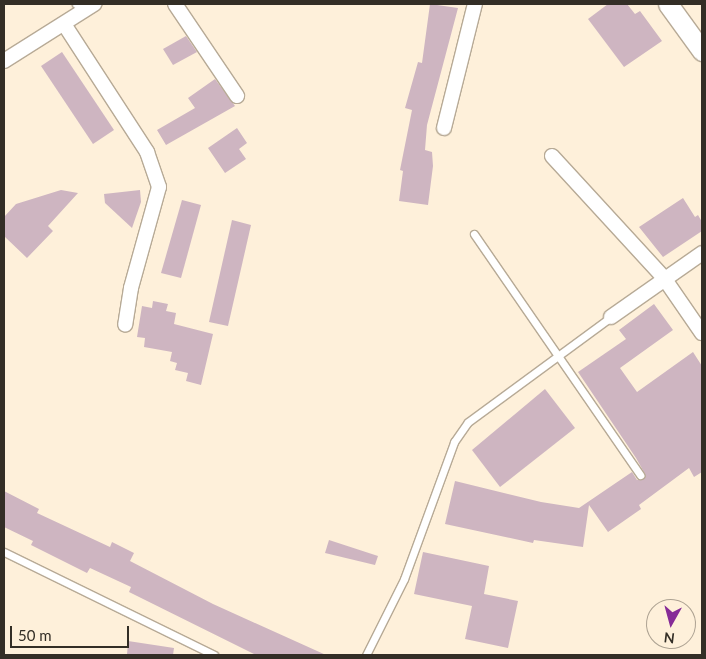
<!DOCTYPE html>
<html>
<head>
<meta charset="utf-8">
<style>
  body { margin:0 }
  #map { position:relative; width:706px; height:659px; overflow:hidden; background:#fef0da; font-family:Lato,sans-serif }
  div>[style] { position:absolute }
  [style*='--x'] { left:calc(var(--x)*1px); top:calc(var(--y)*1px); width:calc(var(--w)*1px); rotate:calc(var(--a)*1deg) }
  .building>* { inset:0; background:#ceb5c1 }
  .roads { filter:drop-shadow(1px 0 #b7aa96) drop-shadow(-1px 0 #b7aa96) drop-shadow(0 1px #b7aa96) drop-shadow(0 -1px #b7aa96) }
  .lane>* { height:7px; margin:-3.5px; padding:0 3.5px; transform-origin:3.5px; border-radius:3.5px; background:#fff }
  .street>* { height:14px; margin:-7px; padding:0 7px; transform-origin:7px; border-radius:7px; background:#fff }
  .secondary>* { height:19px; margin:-9.5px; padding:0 9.5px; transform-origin:9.5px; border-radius:9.5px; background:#fff }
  span { translate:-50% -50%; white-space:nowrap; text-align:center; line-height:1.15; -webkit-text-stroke:4px #fef0da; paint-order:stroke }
  .frame { position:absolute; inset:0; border:5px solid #332e26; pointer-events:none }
  .north { position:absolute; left:646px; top:599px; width:50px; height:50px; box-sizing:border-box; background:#fef0da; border:1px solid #ada292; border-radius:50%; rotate:187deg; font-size:14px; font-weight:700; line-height:20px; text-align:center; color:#332e26 }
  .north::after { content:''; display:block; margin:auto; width:18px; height:22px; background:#862b97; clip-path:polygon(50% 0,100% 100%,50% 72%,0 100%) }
  .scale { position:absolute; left:10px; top:626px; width:119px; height:22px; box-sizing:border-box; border:2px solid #332e26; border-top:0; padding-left:6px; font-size:15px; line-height:18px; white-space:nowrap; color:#332e26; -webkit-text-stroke:4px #fef0da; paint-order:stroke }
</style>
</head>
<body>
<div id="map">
  <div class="building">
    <div style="clip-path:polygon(430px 4px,458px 8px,427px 125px,425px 150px,432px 152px,433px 166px,428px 205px,399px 201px,403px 171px,400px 170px,412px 110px,405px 108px,418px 62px,422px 63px)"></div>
    <div style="clip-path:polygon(608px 4px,627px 4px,635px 14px,640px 11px,662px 41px,624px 67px,588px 19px)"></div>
    <div style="clip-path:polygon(186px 36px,197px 52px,173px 65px,163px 49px)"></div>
    <div style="clip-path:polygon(62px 52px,114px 130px,93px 144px,41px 66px)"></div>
    <div style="clip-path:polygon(215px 79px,235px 106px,166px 145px,157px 130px,195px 108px,188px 98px)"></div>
    <div style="clip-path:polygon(237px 128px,247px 143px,239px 149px,246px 159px,225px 173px,208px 148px)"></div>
    <div style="clip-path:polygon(61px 190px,78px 193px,48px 226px,53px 231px,27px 258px,4px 236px,4px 217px,16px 204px)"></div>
    <div style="clip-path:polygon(140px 190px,141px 202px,132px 228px,105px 203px,104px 194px)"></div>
    <div style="clip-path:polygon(683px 198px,695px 217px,698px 215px,702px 222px,702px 231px,663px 257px,639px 227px)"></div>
    <div style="clip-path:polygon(182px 200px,201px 205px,181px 278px,161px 273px)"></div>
    <div style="clip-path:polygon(232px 220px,251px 225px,228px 326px,209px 322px)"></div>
    <div style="clip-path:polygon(153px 301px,168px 304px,166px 311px,176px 313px,174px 324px,213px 334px,201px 385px,186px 381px,188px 373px,175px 370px,177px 363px,170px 361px,172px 352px,144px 347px,145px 338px,137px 337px,142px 306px,152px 308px)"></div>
    <div style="clip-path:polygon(654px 304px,673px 330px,620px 368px,637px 392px,693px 352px,702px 366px,702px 472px,694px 477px,689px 468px,639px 505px,641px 509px,608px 532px,589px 505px,583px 547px,534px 540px,533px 543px,445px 524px,455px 481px,541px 502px,579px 508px,632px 472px,637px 480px,643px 479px,645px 474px,636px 458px,578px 372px,626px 339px,619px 330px)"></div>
    <div style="clip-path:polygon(545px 389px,575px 428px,500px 487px,472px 450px)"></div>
    <div style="clip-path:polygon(4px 491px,39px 509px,37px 513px,110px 547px,112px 542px,134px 553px,130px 561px,213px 604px,326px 655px,256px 655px,129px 592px,131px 587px,90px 568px,87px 573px,31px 545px,33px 541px,4px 527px)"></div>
    <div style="clip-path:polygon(329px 540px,378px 556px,375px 565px,325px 553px)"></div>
    <div style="clip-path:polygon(423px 552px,489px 566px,484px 594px,518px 601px,508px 648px,465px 639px,472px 606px,414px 594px)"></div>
    <div style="clip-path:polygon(128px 641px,174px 648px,173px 655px,127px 655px)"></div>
  </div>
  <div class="roads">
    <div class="lane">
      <div style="--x:76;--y:4;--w:11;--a:34"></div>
      <div style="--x:474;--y:234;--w:293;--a:55.4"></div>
      <div style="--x:4;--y:552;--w:234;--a:26.1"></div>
      <div style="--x:366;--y:655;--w:85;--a:-63.4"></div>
      <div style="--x:404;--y:579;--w:146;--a:-69.9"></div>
      <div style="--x:454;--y:442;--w:24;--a:-55"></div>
      <div style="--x:468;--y:422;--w:177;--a:-36.3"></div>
    </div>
    <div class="street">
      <div style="--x:175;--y:4;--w:111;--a:56"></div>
      <div style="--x:64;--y:24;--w:153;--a:57"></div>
      <div style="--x:147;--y:152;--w:37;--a:71"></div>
      <div style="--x:159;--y:187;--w:105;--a:105.5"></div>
      <div style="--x:131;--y:288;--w:37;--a:99"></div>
      <div style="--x:4;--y:61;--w:107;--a:-32.3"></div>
      <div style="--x:444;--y:128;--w:128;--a:-76"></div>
      <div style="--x:552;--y:156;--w:166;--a:47.4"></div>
      <div style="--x:664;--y:278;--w:67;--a:55.4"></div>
      <div style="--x:611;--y:317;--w:111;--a:-35.1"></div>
    </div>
    <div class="secondary">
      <div style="--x:668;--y:4;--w:58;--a:54.1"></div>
    </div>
  </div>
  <div class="frame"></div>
  <div class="north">N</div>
  <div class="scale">50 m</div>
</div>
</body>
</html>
